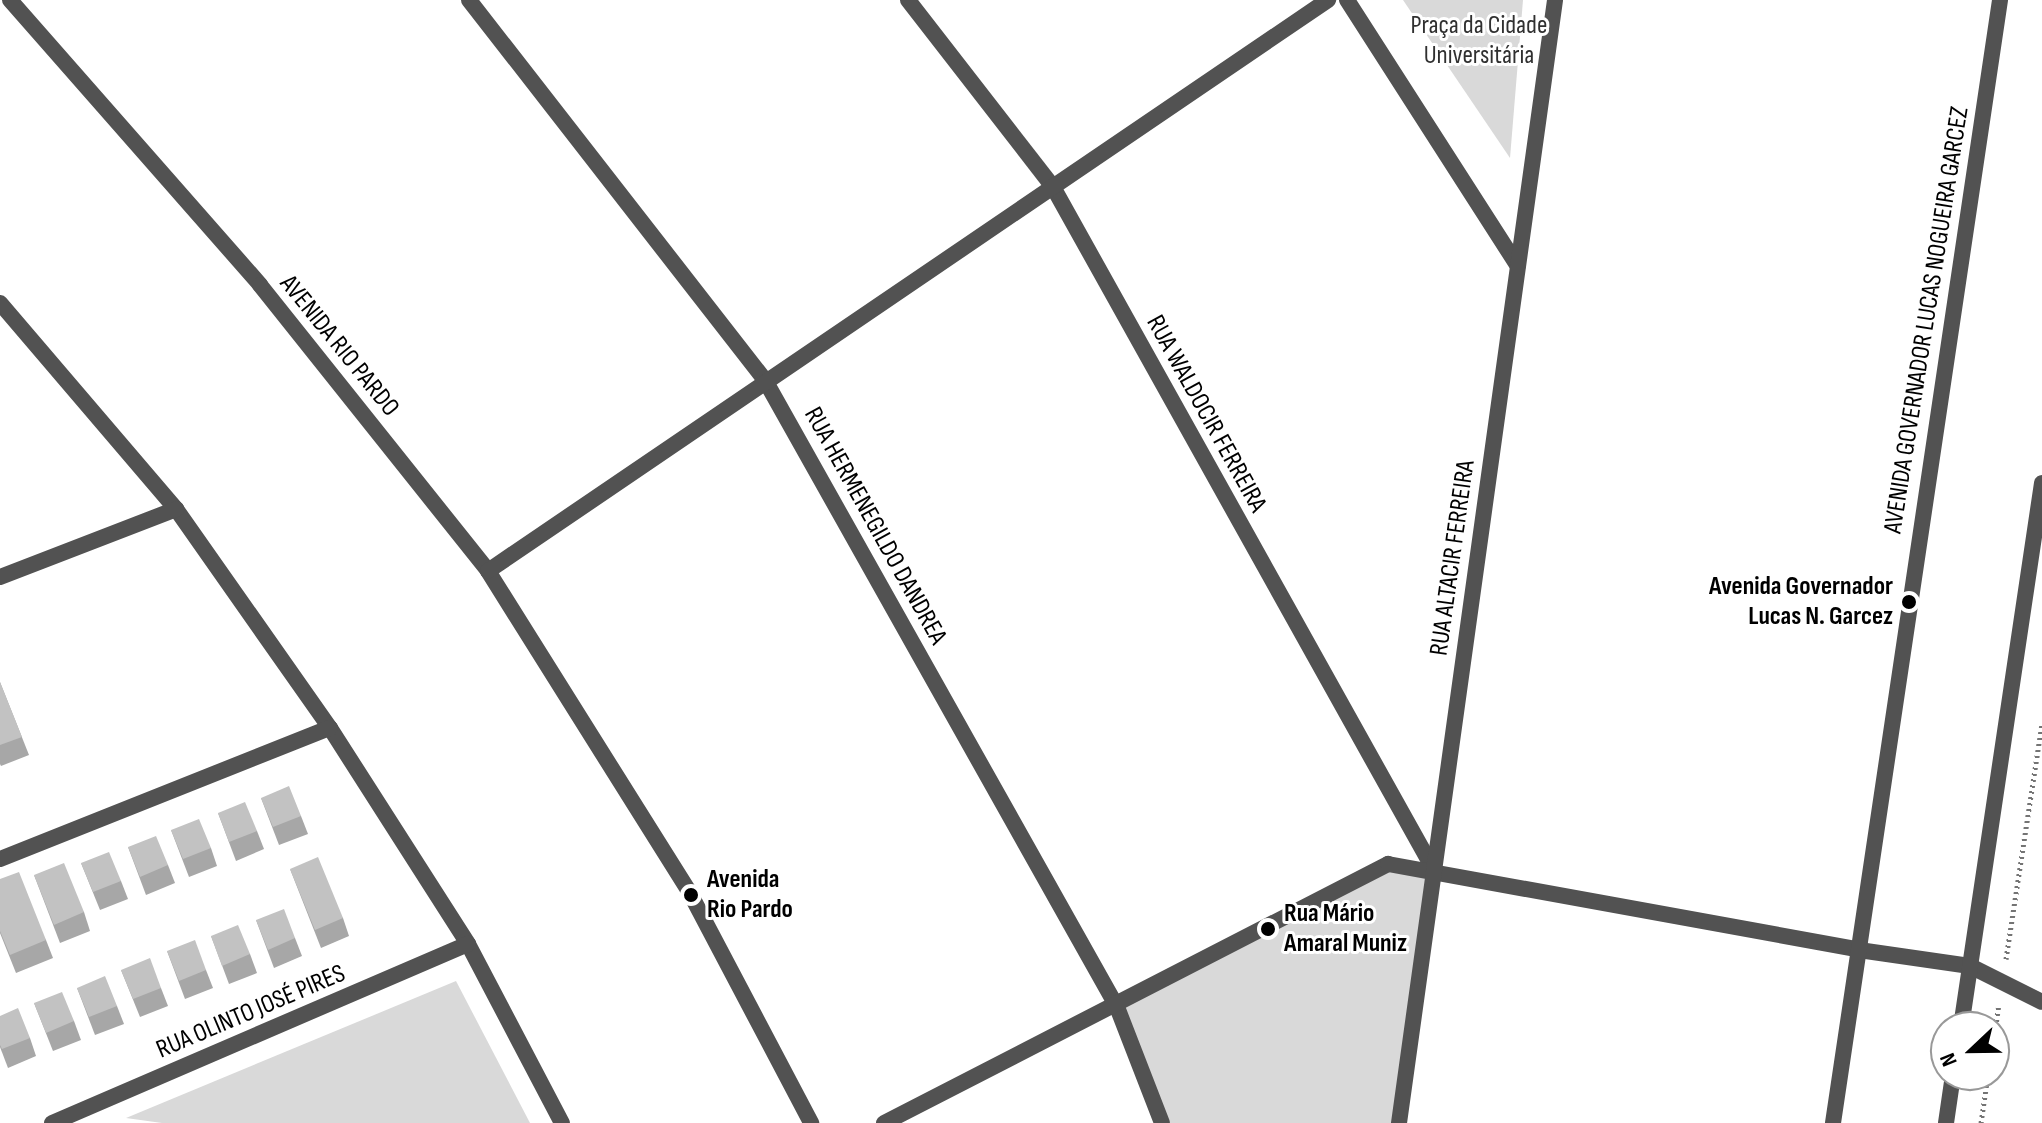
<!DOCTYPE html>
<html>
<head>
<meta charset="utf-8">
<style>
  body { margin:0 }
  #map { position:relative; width:2042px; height:1123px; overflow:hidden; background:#fff; font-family:"Sofia Sans Condensed",sans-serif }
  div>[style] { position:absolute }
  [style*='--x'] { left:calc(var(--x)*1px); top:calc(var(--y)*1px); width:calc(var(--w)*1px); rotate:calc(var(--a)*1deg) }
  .green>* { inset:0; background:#d9d9d9 }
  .path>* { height:5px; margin-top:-2.5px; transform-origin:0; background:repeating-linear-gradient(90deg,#747474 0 2px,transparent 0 6px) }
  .service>* { height:16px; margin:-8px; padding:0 8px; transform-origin:8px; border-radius:8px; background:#525252 }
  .minor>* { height:16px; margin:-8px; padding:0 8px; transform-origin:8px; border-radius:8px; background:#525252 }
  .tertiary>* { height:16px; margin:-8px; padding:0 8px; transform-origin:8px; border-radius:8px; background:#525252 }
  .wall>* { inset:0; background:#a7a7a7 }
  .building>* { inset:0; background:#c2c2c2 }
  .dots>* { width:22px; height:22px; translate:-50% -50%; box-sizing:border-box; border:4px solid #fff; border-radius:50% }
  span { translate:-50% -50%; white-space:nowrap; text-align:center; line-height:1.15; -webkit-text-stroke:6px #fff; paint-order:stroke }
  .park-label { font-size:26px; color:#303030 }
  .street-label { font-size:26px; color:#000 }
  .poi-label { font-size:26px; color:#000; font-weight:700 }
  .right { translate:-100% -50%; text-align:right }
  .left { translate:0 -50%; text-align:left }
  .north { position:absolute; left:1930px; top:1011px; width:80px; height:80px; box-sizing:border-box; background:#fff; border:2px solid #999; border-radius:50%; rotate:248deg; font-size:22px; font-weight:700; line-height:32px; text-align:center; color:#000 }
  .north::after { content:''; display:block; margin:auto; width:28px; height:36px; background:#000; clip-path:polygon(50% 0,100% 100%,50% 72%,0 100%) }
</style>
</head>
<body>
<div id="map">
  <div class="green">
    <div style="clip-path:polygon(1404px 0,1523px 0,1510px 158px,1403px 0)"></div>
    <div style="clip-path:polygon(1388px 868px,1429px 873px,1396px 1123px,1166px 1123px,1122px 1008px)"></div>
    <div style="clip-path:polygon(456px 981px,530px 1123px,162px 1123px,126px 1118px)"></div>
  </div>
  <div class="path">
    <div style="--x:2006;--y:959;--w:238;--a:-81.3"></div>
    <div style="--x:1994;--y:1039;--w:35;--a:-82"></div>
    <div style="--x:1981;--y:1123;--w:49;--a:-81.7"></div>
  </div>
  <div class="service">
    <div style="--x:1970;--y:966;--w:80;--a:26.6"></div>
  </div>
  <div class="minor">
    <div style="--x:10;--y:0;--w:379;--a:48.7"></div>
    <div style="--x:260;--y:285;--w:366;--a:51.4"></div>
    <div style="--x:488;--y:571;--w:382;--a:57.9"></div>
    <div style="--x:691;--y:895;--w:258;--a:62.2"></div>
    <div style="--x:469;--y:0;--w:484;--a:52.1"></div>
    <div style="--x:766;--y:382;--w:717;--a:60.68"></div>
    <div style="--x:1117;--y:1007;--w:124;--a:68.8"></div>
    <div style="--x:908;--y:0;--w:237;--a:52.2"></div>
    <div style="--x:1053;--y:187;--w:782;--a:60.85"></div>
    <div style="--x:1347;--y:0;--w:316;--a:57.3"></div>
    <div style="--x:0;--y:303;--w:271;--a:49.5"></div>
    <div style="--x:176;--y:509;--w:268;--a:54.9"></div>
    <div style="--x:330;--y:728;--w:256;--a:57.4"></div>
    <div style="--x:468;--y:944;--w:202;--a:62.3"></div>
    <div style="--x:488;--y:571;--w:1016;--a:-34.21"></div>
    <div style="--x:0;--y:577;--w:189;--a:-21.1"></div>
    <div style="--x:0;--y:859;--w:355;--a:-21.7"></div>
    <div style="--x:52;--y:1123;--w:453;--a:-23.3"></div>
    <div style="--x:884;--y:1123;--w:567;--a:-27.2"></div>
    <div style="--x:1388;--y:864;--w:479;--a:10.3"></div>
    <div style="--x:1859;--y:950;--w:112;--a:8.2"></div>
    <div style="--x:1399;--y:1123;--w:1134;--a:-82.09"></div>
  </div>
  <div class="tertiary">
    <div style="--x:1961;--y:1027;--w:550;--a:-81.53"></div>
    <div style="--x:1833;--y:1123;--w:1135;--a:-81.54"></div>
    <div style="--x:1946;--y:1123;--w:49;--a:-81.7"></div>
  </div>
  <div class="wall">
    <div style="clip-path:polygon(0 682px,29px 755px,1px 766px,0 764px)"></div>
    <div style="clip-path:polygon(261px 798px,301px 816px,308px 834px,279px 845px)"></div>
    <div style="clip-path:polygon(218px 813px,257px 831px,264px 849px,236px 861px)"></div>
    <div style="clip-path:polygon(171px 830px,211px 848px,217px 866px,189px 877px)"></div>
    <div style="clip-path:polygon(128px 847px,168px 865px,175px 883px,146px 895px)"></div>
    <div style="clip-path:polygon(81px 863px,121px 881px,128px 899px,100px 910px)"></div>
    <div style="clip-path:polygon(290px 869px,343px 918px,349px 936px,321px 948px)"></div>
    <div style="clip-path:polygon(34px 875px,84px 912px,90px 931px,60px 943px)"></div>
    <div style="clip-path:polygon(0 879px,46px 940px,53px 958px,16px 973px,0 933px)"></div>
    <div style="clip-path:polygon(256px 920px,295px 938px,302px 956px,274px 968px)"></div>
    <div style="clip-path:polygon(211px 936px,250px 954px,257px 973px,229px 984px)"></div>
    <div style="clip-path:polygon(167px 951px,206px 970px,213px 988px,185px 999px)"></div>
    <div style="clip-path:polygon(121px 970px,161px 988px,168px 1006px,140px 1017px)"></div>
    <div style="clip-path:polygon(77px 988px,117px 1006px,124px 1024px,95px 1035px)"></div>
    <div style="clip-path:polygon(34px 1003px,74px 1021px,81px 1040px,53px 1051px)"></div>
    <div style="clip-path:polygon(0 1016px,30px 1038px,36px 1056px,8px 1068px,0 1047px)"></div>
  </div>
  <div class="building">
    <div style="clip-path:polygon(0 682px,22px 737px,0 745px)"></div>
    <div style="clip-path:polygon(289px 786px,301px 816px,273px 827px,261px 798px)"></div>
    <div style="clip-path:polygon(245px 802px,257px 831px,229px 842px,218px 813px)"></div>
    <div style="clip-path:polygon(199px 819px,211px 848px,183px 859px,171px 830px)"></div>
    <div style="clip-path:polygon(156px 836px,168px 865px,140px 877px,128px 847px)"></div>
    <div style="clip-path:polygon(109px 852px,121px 881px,93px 892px,81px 863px)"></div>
    <div style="clip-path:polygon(318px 857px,343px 918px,315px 930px,290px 869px)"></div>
    <div style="clip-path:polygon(64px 863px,84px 912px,54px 925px,34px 875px)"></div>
    <div style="clip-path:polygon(19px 872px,46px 940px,10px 955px,0 931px,0 879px)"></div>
    <div style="clip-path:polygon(284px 909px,295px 938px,268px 950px,256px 920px)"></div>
    <div style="clip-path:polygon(238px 925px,250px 954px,222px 966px,211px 936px)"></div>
    <div style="clip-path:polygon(195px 940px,206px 970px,179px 981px,167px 951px)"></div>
    <div style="clip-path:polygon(150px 958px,161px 988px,133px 999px,121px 970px)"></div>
    <div style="clip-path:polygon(105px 976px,117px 1006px,89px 1017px,77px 988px)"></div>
    <div style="clip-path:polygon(62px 992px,74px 1021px,46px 1033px,34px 1003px)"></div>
    <div style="clip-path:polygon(18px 1008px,30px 1038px,2px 1049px,0 1045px,0 1016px)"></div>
  </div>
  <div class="dots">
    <div style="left:1909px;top:602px;background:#000"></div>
    <div style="left:691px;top:895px;background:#000"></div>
    <div style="left:1268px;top:929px;background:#000"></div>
  </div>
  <div class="park-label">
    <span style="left:1479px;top:41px">Praça da Cidade<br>Universitária</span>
  </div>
  <div class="street-label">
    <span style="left:1927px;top:320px;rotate:-81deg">AVENIDA GOVERNADOR LUCAS NOGUEIRA GARCEZ</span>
    <span style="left:339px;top:346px;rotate:51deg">AVENIDA RIO PARDO</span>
    <span style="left:1206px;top:414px;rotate:61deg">RUA WALDOCIR FERREIRA</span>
    <span style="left:875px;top:526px;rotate:61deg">RUA HERMENEGILDO DANDREA</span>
    <span style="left:1453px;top:558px;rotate:-82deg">RUA ALTACIR FERREIRA</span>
    <span style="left:251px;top:1012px;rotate:-23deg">RUA OLINTO JOSÉ PIRES</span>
  </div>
  <div class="poi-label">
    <span class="right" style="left:1893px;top:602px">Avenida Governador<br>Lucas N. Garcez</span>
    <span class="left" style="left:707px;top:895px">Avenida<br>Rio Pardo</span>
    <span class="left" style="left:1284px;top:929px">Rua Mário<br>Amaral Muniz</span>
  </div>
  <div class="north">N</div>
</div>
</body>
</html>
